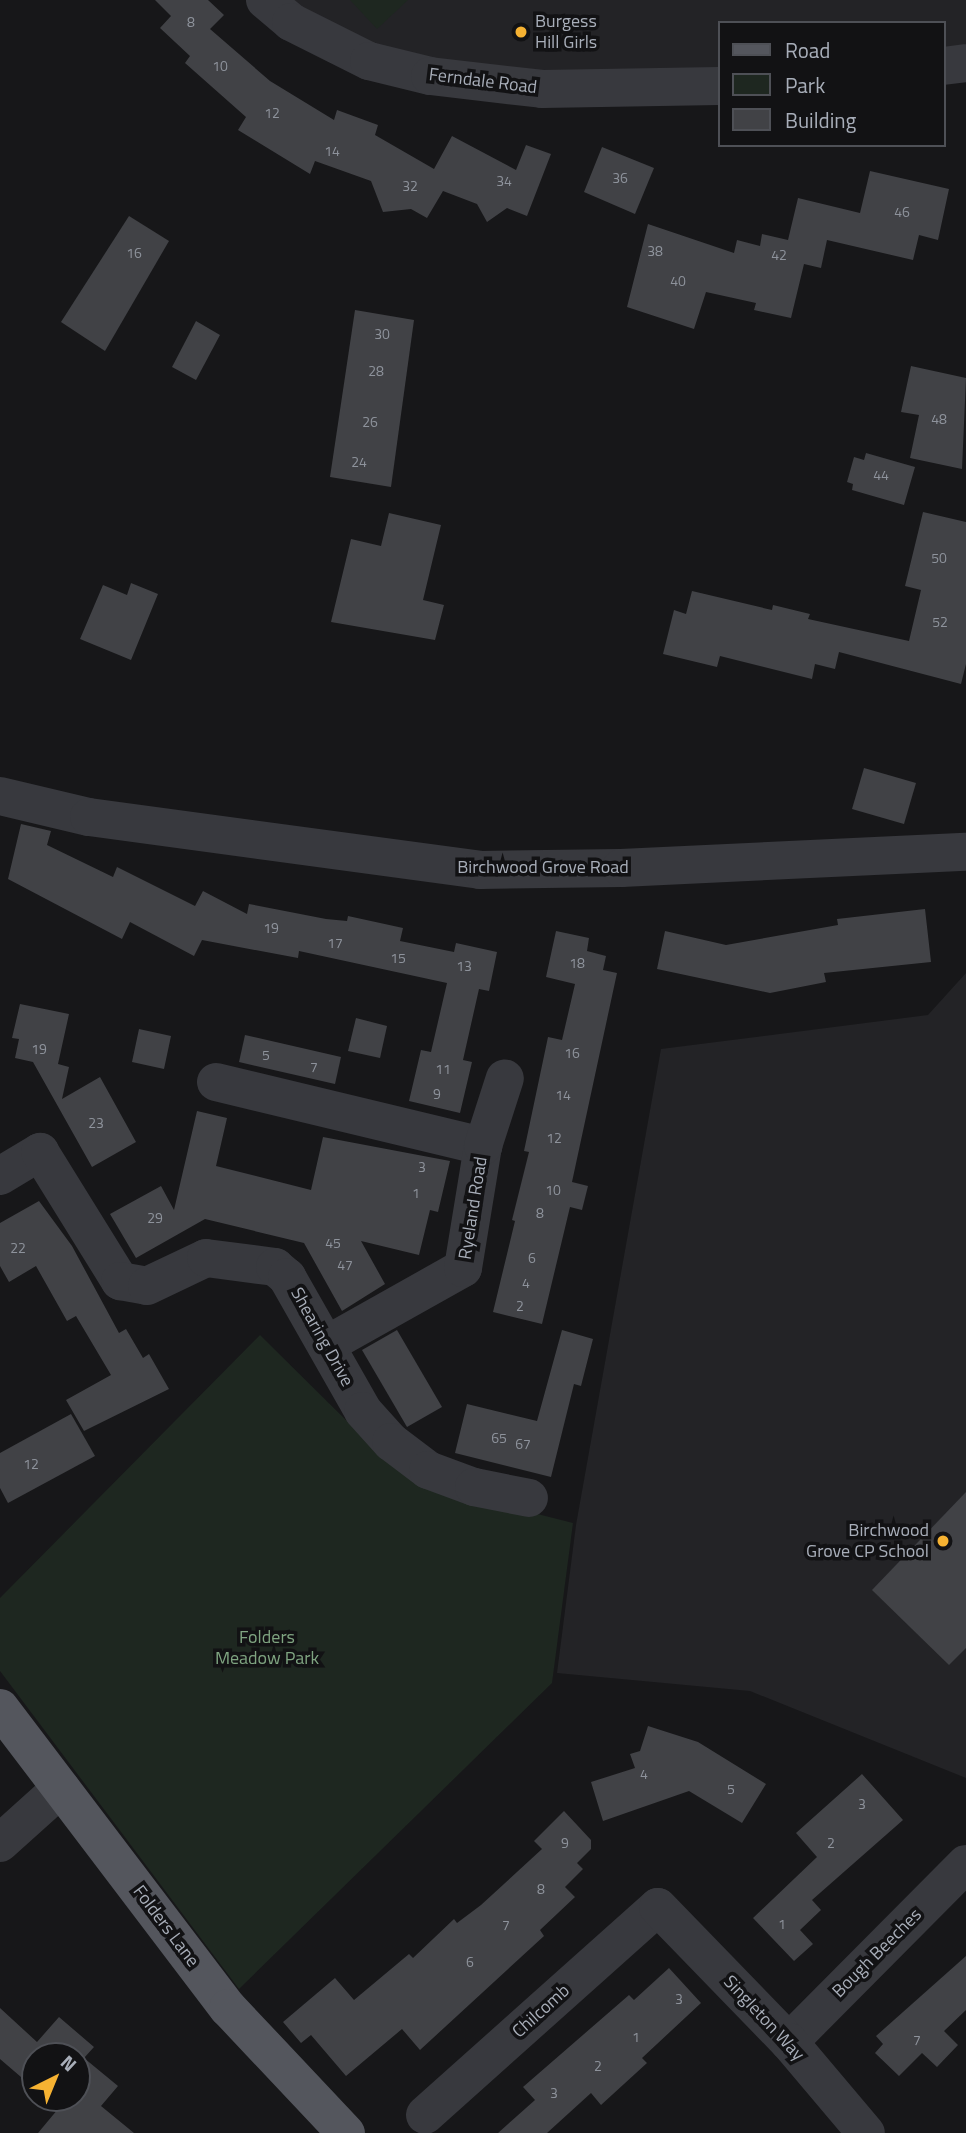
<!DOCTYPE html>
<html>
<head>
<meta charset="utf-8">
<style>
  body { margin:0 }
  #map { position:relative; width:966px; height:2133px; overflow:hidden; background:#171719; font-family:"Titillium Web",sans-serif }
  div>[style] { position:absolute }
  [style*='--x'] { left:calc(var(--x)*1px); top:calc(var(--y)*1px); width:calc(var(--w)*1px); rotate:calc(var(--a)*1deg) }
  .built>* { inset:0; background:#232326 }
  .green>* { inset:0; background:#1e2720 }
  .building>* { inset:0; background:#414246 }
  .minor>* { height:38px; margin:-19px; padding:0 19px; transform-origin:19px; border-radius:19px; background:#38393e }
  .major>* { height:38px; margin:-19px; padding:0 19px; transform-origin:19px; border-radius:19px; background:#54565d }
  .dots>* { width:19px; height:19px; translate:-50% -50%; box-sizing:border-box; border:4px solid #121214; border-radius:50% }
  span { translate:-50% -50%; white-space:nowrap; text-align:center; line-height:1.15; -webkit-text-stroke:7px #121214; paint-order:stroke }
  .number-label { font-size:14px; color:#8e939c }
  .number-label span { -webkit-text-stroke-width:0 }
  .poi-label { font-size:18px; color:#a8aeb9 }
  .left { translate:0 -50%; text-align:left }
  .right { translate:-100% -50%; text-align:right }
  .street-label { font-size:18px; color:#a8aeb9 }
  .park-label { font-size:18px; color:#7fa481 }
  .legend { position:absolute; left:718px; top:21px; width:228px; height:126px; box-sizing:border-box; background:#121214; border:2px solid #4e5056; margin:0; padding:9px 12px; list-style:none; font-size:21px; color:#a8aeb9 }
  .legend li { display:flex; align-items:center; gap:14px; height:35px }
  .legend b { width:35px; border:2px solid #4e5056 }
  .north { position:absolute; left:21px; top:2042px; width:70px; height:70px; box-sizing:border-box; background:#121214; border:2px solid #4e5056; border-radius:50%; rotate:43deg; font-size:19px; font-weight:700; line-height:28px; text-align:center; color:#a8aeb9 }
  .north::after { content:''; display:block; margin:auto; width:24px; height:32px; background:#f6b232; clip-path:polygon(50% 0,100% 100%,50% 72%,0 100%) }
</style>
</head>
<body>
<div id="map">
  <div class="built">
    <div style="clip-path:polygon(277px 0,966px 0,966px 48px,943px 50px,943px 23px,719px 23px,719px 74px,674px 78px,388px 61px)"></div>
    <div style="clip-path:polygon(966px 973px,966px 1778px,750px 1691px,557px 1673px,576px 1525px,661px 1049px,928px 1015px)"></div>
  </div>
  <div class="green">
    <div style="clip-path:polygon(350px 0,408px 0,377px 29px)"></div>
    <div style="clip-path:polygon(260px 1335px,356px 1430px,443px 1490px,573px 1523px,552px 1683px,239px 1989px,0 1671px,0 1598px)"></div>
  </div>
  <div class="building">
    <div style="clip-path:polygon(155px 0,208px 0,224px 15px,210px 29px,270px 81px,334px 120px,337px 110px,378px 125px,375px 135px,434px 169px,452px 136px,516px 170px,526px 145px,551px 154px,527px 216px,507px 208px,487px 222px,477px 204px,443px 191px,427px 218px,411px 209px,383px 212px,371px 181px,315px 161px,310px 174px,238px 130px,246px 117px,185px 63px,190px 56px,160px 28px,171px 16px)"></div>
    <div style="clip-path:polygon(602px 147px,654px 168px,635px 214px,584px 192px)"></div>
    <div style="clip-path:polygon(870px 171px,949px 189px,938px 240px,919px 235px,913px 260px,827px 240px,821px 268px,804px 264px,791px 318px,754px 310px,756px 303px,706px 292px,694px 329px,627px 307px,648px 224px,734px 253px,737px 240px,760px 246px,762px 234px,788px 240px,798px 198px,860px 213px)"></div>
    <div style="clip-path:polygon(129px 216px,169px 241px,105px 351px,61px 322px)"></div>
    <div style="clip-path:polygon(355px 310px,414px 320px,391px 487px,330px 477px)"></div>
    <div style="clip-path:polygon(196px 321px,220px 335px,196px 380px,172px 367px)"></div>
    <div style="clip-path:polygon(911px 366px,966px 378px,962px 469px,910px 458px,919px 415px,901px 412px)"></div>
    <div style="clip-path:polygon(866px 453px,915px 467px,904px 505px,852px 490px,853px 484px,847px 482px,854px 457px,864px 460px)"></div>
    <div style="clip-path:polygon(923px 512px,966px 522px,966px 664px,961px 684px,839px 652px,835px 669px,815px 664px,812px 679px,720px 656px,717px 667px,663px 654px,674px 610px,686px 614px,692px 591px,772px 610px,773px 605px,810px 614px,808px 619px,909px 641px,921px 590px,905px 586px)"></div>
    <div style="clip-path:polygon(389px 513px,441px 525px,423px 600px,444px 605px,435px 640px,331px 622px,351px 539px,381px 546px)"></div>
    <div style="clip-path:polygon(131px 583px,158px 594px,131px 660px,80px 639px,103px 585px,127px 595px)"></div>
    <div style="clip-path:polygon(864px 768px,916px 783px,904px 824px,852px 809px)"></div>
    <div style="clip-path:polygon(21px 824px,51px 831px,47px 845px,113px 877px,117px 867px,195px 906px,203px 891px,247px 914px,249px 904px,326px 919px,347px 921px,348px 916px,403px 928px,400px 941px,454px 952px,456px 943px,497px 952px,489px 991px,479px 989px,463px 1060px,472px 1062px,460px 1113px,409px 1101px,421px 1050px,431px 1052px,447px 983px,299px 951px,298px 958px,202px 940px,194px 956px,130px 922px,122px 939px,8px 879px)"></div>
    <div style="clip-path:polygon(925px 909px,931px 962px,824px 973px,826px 982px,770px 993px,657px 969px,665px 931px,726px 945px,838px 925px,837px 919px)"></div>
    <div style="clip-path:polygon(556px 931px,589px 938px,587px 951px,606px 956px,603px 970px,617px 973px,572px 1182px,588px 1186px,582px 1210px,570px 1207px,542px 1324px,493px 1312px,515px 1221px,512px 1220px,529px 1152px,524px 1151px,548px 1037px,562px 1040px,575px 984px,546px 977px)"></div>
    <div style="clip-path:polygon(20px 1004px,69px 1014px,58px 1064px,69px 1067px,62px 1099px,100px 1077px,136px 1142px,92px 1167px,33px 1062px,15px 1058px,19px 1039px,12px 1038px)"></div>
    <div style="clip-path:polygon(356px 1018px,387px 1026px,380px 1058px,348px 1051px)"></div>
    <div style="clip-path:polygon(139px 1029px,171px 1036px,164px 1069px,132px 1062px)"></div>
    <div style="clip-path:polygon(245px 1035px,341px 1057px,335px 1084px,239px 1062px)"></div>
    <div style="clip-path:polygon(197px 1111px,227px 1118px,216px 1166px,311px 1190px,323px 1137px,450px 1161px,438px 1212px,430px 1210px,419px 1255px,361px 1241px,385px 1284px,342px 1311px,304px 1243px,205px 1219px,136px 1258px,110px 1214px,161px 1186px,174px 1210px)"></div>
    <div style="clip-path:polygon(39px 1201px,72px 1246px,119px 1333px,126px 1329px,143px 1358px,149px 1354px,169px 1389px,84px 1431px,66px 1400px,111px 1375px,76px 1316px,67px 1321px,36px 1266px,9px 1282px,0 1266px,0 1223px)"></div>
    <div style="clip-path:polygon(397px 1330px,442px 1407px,407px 1427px,362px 1350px)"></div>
    <div style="clip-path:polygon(562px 1330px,593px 1339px,581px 1386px,574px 1384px,551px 1477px,455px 1453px,467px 1404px,537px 1421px)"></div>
    <div style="clip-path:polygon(71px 1414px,95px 1456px,8px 1503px,0 1488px,0 1453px)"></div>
    <div style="clip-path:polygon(966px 1492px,966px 1648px,949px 1665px,872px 1590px)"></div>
    <div style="clip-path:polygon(648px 1726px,698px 1742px,766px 1784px,742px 1823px,689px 1791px,603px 1821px,591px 1782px,635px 1768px,630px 1754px,640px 1751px)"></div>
    <div style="clip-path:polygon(862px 1774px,903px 1820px,812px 1900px,821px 1910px,800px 1930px,813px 1944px,794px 1961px,753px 1918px,817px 1857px,796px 1833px)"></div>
    <div style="clip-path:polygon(564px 1811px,591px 1840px,591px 1849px,577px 1863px,583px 1869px,565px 1887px,575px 1897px,540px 1930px,544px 1936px,420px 2050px,402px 2029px,346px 2076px,311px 2035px,301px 2043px,283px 2022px,335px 1978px,354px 2000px,409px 1954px,413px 1958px,454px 1919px,457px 1923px,481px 1905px,542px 1849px,534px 1841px)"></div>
    <div style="clip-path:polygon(966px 1956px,966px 2010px,944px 2031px,958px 2045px,937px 2067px,922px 2053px,899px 2076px,875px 2053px,883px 2044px,876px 2036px)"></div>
    <div style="clip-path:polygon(669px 1968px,701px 2003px,642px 2058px,647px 2063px,601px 2105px,591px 2093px,547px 2133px,498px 2133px,535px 2100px,523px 2087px,629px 1995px,634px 2000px)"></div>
    <div style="clip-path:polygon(0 2008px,37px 2042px,59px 2017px,94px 2047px,84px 2058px,118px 2086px,101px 2106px,134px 2133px,38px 2133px,58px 2109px,45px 2098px,77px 2098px,77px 2056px,35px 2056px,35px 2089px,0 2059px)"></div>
  </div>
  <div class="minor">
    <div style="--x:265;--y:0;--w:34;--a:40"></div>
    <div style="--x:291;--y:22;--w:87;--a:26.6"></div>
    <div style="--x:369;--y:61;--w:63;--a:13.8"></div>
    <div style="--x:430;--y:76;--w:113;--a:6.6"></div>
    <div style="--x:542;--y:89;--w:177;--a:-1"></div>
    <div style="--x:943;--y:66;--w:23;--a:-7"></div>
    <div style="--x:0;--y:796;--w:91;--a:13.3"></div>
    <div style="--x:89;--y:817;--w:395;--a:7.7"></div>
    <div style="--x:480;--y:870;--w:141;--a:-0.8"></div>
    <div style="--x:621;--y:868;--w:345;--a:-2.7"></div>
    <div style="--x:216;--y:1082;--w:275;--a:13.5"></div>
    <div style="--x:0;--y:1176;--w:47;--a:-31"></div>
    <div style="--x:40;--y:1152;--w:152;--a:58.2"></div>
    <div style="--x:120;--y:1281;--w:27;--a:10"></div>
    <div style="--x:147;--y:1286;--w:65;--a:-25.4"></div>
    <div style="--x:206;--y:1258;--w:70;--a:7.4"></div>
    <div style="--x:275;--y:1267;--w:16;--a:40"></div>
    <div style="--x:287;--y:1277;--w:154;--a:60.4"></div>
    <div style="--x:363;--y:1411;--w:42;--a:47.9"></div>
    <div style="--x:391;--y:1442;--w:46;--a:37.1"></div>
    <div style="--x:428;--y:1470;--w:49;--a:20.3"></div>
    <div style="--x:474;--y:1487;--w:56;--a:11.3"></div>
    <div style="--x:326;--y:1345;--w:157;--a:-29.3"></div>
    <div style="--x:463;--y:1268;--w:124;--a:-80.7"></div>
    <div style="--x:483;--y:1146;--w:71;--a:-72.1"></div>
    <div style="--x:0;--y:1843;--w:82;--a:-42"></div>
    <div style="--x:789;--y:2042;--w:251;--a:-45.2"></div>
    <div style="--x:425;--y:2115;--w:312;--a:-41.8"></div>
    <div style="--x:658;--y:1907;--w:188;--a:45.9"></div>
    <div style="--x:789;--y:2042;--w:119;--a:49.8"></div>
  </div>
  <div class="major">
    <div style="--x:0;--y:1708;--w:377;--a:52.8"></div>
    <div style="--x:228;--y:2008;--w:172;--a:46.7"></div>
  </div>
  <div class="dots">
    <div style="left:521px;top:32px;background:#f6b232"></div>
    <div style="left:943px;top:1541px;background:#f6b232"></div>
  </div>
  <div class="number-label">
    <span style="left:191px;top:22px">8</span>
    <span style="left:220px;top:66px">10</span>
    <span style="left:272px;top:113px">12</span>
    <span style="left:332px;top:151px">14</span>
    <span style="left:620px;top:178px">36</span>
    <span style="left:504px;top:181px">34</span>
    <span style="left:410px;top:186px">32</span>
    <span style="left:902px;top:212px">46</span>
    <span style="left:655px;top:251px">38</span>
    <span style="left:134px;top:253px">16</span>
    <span style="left:779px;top:255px">42</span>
    <span style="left:678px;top:281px">40</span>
    <span style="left:382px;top:334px">30</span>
    <span style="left:376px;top:371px">28</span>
    <span style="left:939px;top:419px">48</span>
    <span style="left:370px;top:422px">26</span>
    <span style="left:359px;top:462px">24</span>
    <span style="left:881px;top:475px">44</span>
    <span style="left:939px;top:558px">50</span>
    <span style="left:940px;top:622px">52</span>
    <span style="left:271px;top:928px">19</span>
    <span style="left:335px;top:943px">17</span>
    <span style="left:398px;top:958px">15</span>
    <span style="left:577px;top:963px">18</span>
    <span style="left:464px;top:966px">13</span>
    <span style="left:39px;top:1049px">19</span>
    <span style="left:572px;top:1053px">16</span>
    <span style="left:266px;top:1055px">5</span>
    <span style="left:314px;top:1067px">7</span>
    <span style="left:443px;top:1069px">11</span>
    <span style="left:437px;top:1094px">9</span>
    <span style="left:563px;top:1095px">14</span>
    <span style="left:96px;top:1123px">23</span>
    <span style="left:554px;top:1138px">12</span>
    <span style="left:422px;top:1167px">3</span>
    <span style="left:553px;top:1190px">10</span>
    <span style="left:416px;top:1193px">1</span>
    <span style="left:540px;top:1213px">8</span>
    <span style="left:155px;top:1218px">29</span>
    <span style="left:333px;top:1243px">45</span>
    <span style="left:18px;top:1248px">22</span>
    <span style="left:532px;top:1258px">6</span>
    <span style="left:345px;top:1265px">47</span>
    <span style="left:526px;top:1283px">4</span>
    <span style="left:520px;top:1306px">2</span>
    <span style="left:499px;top:1438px">65</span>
    <span style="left:523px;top:1444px">67</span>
    <span style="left:31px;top:1464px">12</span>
    <span style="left:644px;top:1774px">4</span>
    <span style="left:731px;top:1789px">5</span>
    <span style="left:862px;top:1804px">3</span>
    <span style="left:565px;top:1843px">9</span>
    <span style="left:831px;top:1843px">2</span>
    <span style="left:541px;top:1889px">8</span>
    <span style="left:782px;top:1924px">1</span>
    <span style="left:506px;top:1925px">7</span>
    <span style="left:470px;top:1962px">6</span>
    <span style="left:679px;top:1999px">3</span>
    <span style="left:636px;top:2037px">1</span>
    <span style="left:917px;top:2040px">7</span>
    <span style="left:598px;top:2066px">2</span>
    <span style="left:554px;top:2093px">3</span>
  </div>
  <div class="poi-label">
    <span class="left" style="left:535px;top:32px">Burgess<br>Hill Girls</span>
    <span class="right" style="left:929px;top:1541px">Birchwood<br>Grove CP School</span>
  </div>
  <div class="street-label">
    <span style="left:483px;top:81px;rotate:7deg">Ferndale Road</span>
    <span style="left:543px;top:867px">Birchwood Grove Road</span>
    <span style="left:473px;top:1208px;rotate:-81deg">Ryeland Road</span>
    <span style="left:322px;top:1337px;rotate:61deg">Shearing Drive</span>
    <span style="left:166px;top:1926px;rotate:53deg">Folders Lane</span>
    <span style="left:877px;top:1953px;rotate:-45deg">Bough Beeches</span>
    <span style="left:541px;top:2011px;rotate:-42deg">Chilcomb</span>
    <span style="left:764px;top:2018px;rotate:47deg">Singleton Way</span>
  </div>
  <div class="park-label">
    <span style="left:267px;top:1648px">Folders<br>Meadow Park</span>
  </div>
  <ul class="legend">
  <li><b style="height:9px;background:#54565d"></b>Road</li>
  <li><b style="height:19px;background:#1e2720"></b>Park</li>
  <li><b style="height:19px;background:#414246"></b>Building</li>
  </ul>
  <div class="north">N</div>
</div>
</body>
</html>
